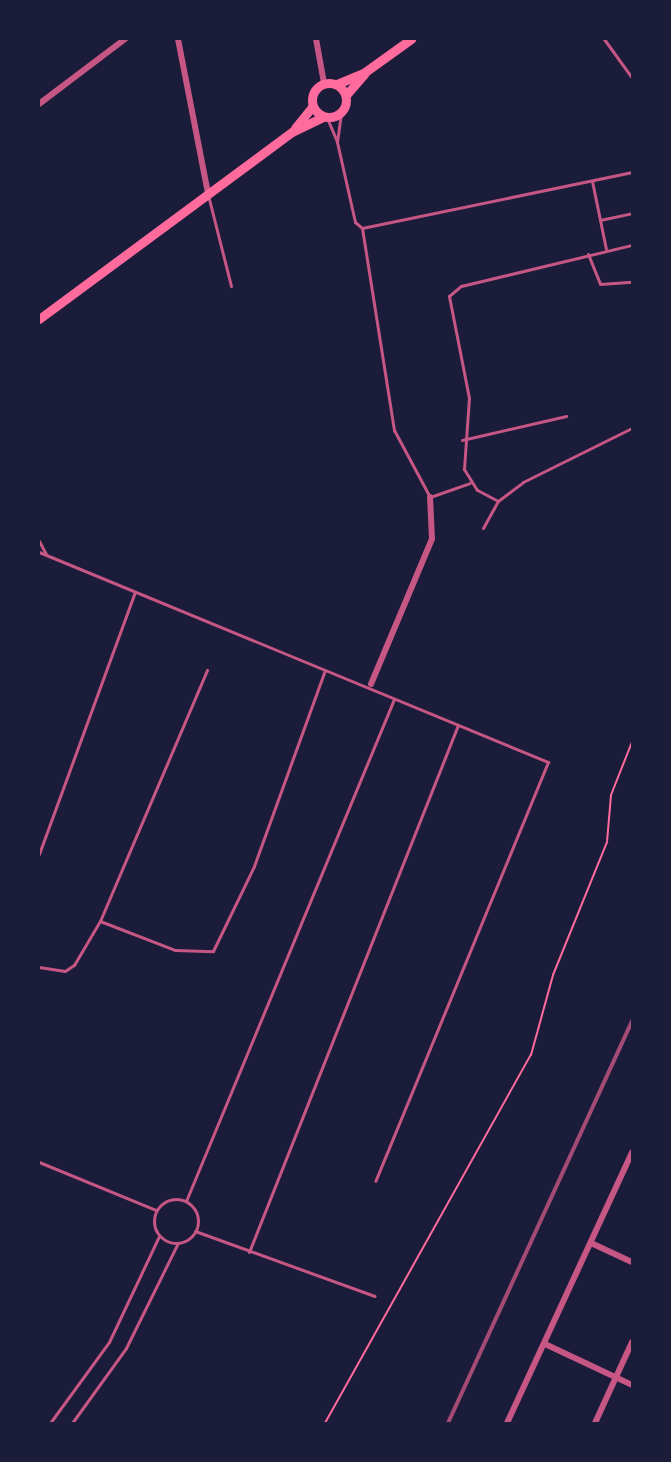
<!DOCTYPE html>
<html>
<head>
<meta charset="utf-8">
<style>
  body { margin:0 }
  #map { position:relative; width:671px; height:1462px; overflow:hidden; background:#1b1b3a; font-family:"PT Sans",sans-serif }
  div>[style] { position:absolute }
  [style*='--x'] { left:calc(var(--x)*1px); top:calc(var(--y)*1px); width:calc(var(--w)*1px); rotate:calc(var(--a)*1deg) }
  .path>* { height:2px; margin:-1px; padding:0 1px; transform-origin:1px; border-radius:1px; background:#ff6b9d }
  .service>* { height:3px; margin:-1.5px; padding:0 1.5px; transform-origin:1.5px; border-radius:1.5px; background:#c65784 }
  .service>.ring { margin:-1.5px; padding:0; box-sizing:content-box; background:none; border:3px solid #c65784; border-radius:50% }
  .minor>* { height:6px; margin:-3px; padding:0 3px; transform-origin:3px; border-radius:3px; background:#c65784 }
  .secondary>* { height:9px; margin:-4.5px; padding:0 4.5px; transform-origin:4.5px; border-radius:4.5px; background:#ff6b9d }
  .secondary>.ring { margin:-4.5px; padding:0; box-sizing:content-box; background:none; border:9px solid #ff6b9d; border-radius:50% }
  .rail>* { height:4px; margin:-2px; padding:0 2px; transform-origin:2px; border-radius:2px; background:#a44b75 }
  span { translate:-50% -50%; white-space:nowrap; text-align:center; line-height:1.15; -webkit-text-stroke:6px #1b1b3a; paint-order:stroke }
  .frame { position:absolute; inset:0; border:40px solid #1b1b3a; pointer-events:none }
</style>
</head>
<body>
<div id="map">
  <div class="path">
    <div style="--x:325;--y:1423;--w:422;--a:-60.8"></div>
    <div style="--x:531;--y:1055;--w:83;--a:-74.6"></div>
    <div style="--x:553;--y:975;--w:144;--a:-67.9"></div>
    <div style="--x:607;--y:842;--w:47;--a:-85.1"></div>
    <div style="--x:611;--y:795;--w:57;--a:-68.4"></div>
  </div>
  <div class="service">
    <div style="--x:604;--y:39;--w:48;--a:54.3"></div>
    <div style="--x:327;--y:118;--w:26;--a:67"></div>
    <div style="--x:337;--y:142;--w:29;--a:-82"></div>
    <div style="--x:337;--y:142;--w:82;--a:77.3"></div>
    <div style="--x:355;--y:222;--w:9;--a:41"></div>
    <div style="--x:362;--y:228;--w:276;--a:-11.7"></div>
    <div style="--x:592;--y:181;--w:69;--a:78.4"></div>
    <div style="--x:208;--y:195;--w:94;--a:75.8"></div>
    <div style="--x:600;--y:220;--w:33;--a:-12"></div>
    <div style="--x:362;--y:228;--w:205;--a:81"></div>
    <div style="--x:394;--y:430;--w:76;--a:61.8"></div>
    <div style="--x:430;--y:497;--w:42;--a:-19.3"></div>
    <div style="--x:588;--y:254;--w:32;--a:68"></div>
    <div style="--x:600;--y:284;--w:32;--a:-4"></div>
    <div style="--x:462;--y:440;--w:107;--a:-13"></div>
    <div style="--x:498;--y:501;--w:24;--a:-152"></div>
    <div style="--x:477;--y:490;--w:25;--a:-122"></div>
    <div style="--x:464;--y:469;--w:71;--a:-86"></div>
    <div style="--x:469;--y:398;--w:104;--a:-101.1"></div>
    <div style="--x:449;--y:296;--w:16;--a:-40"></div>
    <div style="--x:461;--y:286;--w:176;--a:-13.5"></div>
    <div style="--x:498;--y:501;--w:31;--a:-37"></div>
    <div style="--x:523;--y:482;--w:122;--a:-26.4"></div>
    <div style="--x:483;--y:528;--w:31;--a:-61"></div>
    <div style="--x:39;--y:541;--w:15;--a:62"></div>
    <div style="--x:39;--y:552;--w:551;--a:22.42"></div>
    <div style="--x:548;--y:762;--w:453;--a:112.4"></div>
    <div style="--x:39;--y:854;--w:279;--a:-69.9"></div>
    <div style="--x:100;--y:921;--w:80;--a:21.1"></div>
    <div style="--x:175;--y:950;--w:38;--a:2"></div>
    <div style="--x:213;--y:951;--w:94;--a:-64.2"></div>
    <div style="--x:254;--y:866;--w:208;--a:-70.1"></div>
    <div style="--x:39;--y:967;--w:26;--a:9"></div>
    <div style="--x:65;--y:971;--w:11;--a:-34"></div>
    <div style="--x:74;--y:965;--w:51;--a:-59.4"></div>
    <div style="--x:100;--y:921;--w:273;--a:-66.9"></div>
    <div style="--x:39;--y:1162;--w:126;--a:22.3"></div>
    <div class="ring" style="left:154px;top:1199px;width:41px;height:41px"></div>
    <div style="--x:186;--y:1201;--w:543;--a:-67.49"></div>
    <div style="--x:195;--y:1231;--w:191;--a:19.9"></div>
    <div style="--x:249;--y:1252;--w:567;--a:-68.37"></div>
    <div style="--x:50;--y:1423;--w:100;--a:-53.9"></div>
    <div style="--x:109;--y:1342;--w:117;--a:-64.7"></div>
    <div style="--x:72;--y:1423;--w:92;--a:-54.2"></div>
    <div style="--x:126;--y:1348;--w:117;--a:-63.7"></div>
  </div>
  <div class="minor">
    <div style="--x:178;--y:39;--w:157;--a:79"></div>
    <div style="--x:316;--y:39;--w:45;--a:79.7"></div>
    <div style="--x:39;--y:104;--w:108;--a:-37.1"></div>
    <div style="--x:371;--y:684;--w:157;--a:-67.2"></div>
    <div style="--x:432;--y:539;--w:42;--a:-92.7"></div>
    <div style="--x:591;--y:1243;--w:45;--a:24.9"></div>
    <div style="--x:545;--y:1344;--w:96;--a:25.2"></div>
    <div style="--x:507;--y:1423;--w:298;--a:-65.2"></div>
    <div style="--x:595;--y:1423;--w:89;--a:-65.4"></div>
  </div>
  <div class="secondary">
    <div class="ring" style="left:312px;top:83px;width:25px;height:25px"></div>
    <div style="--x:337;--y:84;--w:30;--a:-23"></div>
    <div style="--x:365;--y:72;--w:57;--a:-35.7"></div>
    <div style="--x:346;--y:95;--w:28;--a:-49"></div>
    <div style="--x:295;--y:128;--w:28;--a:-51"></div>
    <div style="--x:39;--y:319;--w:315;--a:-36.5"></div>
    <div style="--x:292;--y:132;--w:34;--a:-26"></div>
  </div>
  <div class="rail">
    <div style="--x:448;--y:1423;--w:442;--a:-65.4"></div>
  </div>
  <div class="frame"></div>
</div>
</body>
</html>
